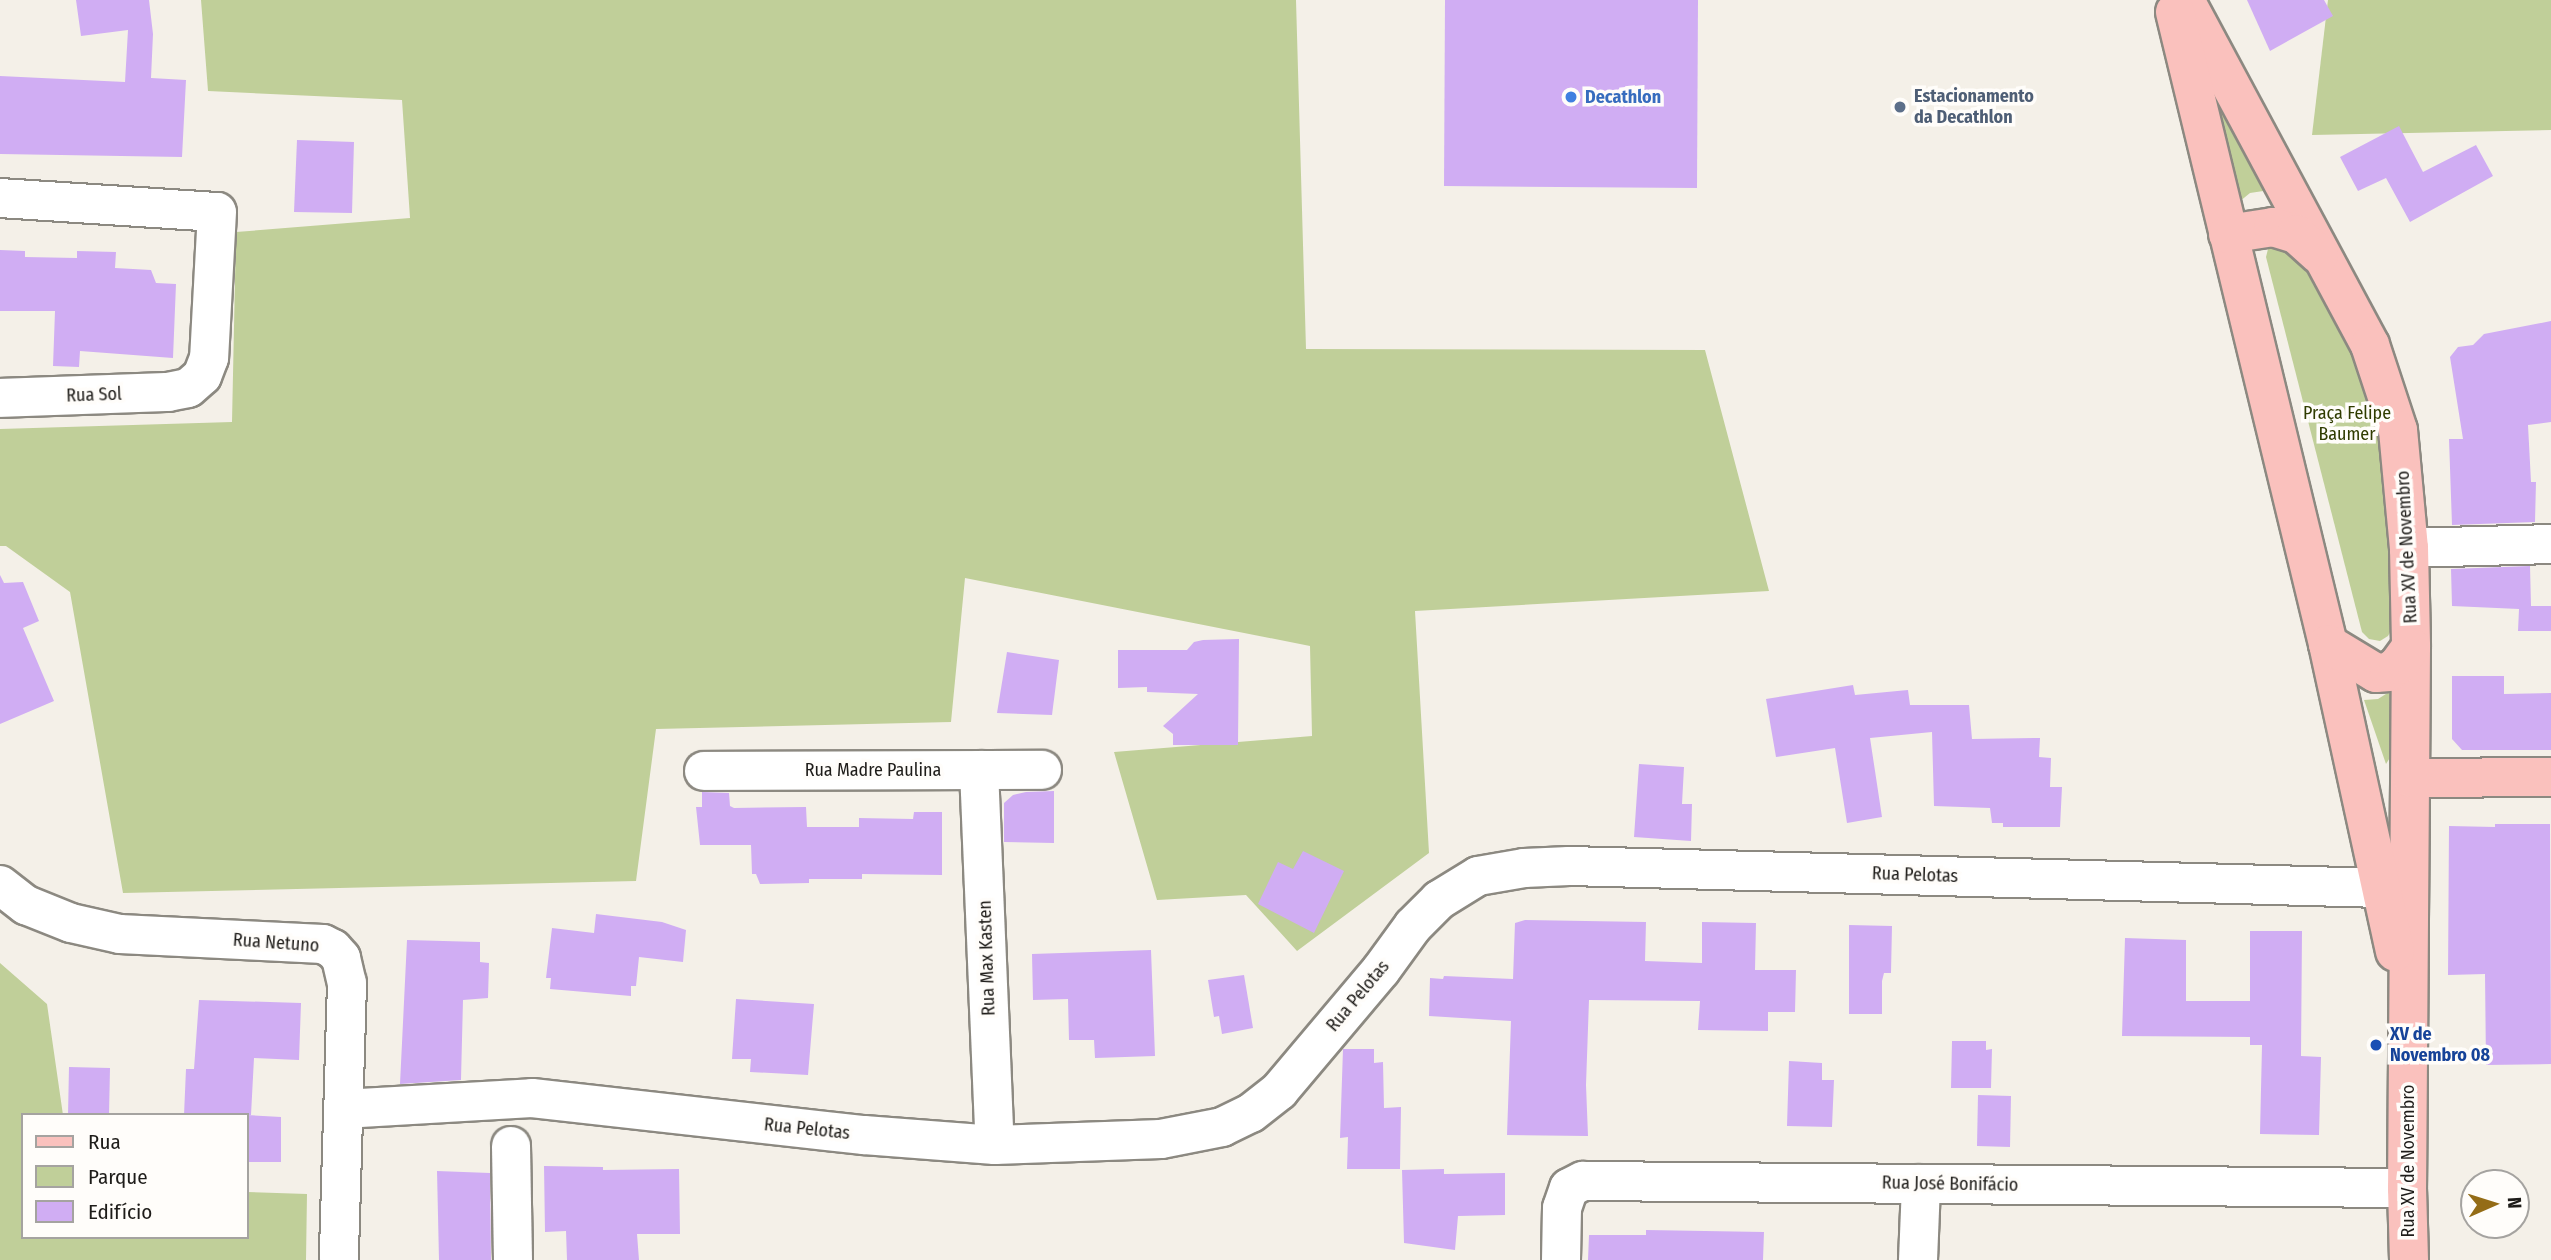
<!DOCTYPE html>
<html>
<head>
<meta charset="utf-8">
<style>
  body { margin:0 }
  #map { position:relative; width:2551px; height:1260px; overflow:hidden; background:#f4f0e8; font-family:"Fira Sans Condensed",sans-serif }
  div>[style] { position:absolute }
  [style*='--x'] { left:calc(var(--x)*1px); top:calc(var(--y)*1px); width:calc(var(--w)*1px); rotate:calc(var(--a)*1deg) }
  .green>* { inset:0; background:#c0cf99 }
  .building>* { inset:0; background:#d0adf3 }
  .roads { filter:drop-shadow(2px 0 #8c8981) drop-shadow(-2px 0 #8c8981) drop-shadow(0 2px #8c8981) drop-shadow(0 -2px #8c8981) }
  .minor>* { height:38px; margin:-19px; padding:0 19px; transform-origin:19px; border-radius:19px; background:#fff }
  .major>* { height:38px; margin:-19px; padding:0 19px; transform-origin:19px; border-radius:19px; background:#fac1bd }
  .dots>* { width:19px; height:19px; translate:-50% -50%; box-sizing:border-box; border:4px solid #fffdfa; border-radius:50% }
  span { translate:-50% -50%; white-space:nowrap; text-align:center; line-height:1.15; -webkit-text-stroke:7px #fffdfa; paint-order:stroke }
  .shop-label { font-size:18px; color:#366cbe; font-weight:700 }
  .left { translate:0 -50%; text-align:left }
  .service-label { font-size:18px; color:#4e5e75; font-weight:700 }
  .street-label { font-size:18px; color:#1e1c19 }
  .park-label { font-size:18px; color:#303c00 }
  .transit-label { font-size:18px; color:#164399; font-weight:700 }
  .legend { position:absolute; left:21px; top:1113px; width:228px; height:126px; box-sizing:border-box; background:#fffdfa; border:2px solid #a5a3a0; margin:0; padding:9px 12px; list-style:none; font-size:21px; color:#1e1c19 }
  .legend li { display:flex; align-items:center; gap:14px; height:35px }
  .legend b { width:35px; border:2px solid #a5a3a0 }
  .north { position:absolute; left:2460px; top:1169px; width:70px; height:70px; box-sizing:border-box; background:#fffdfa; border:2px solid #a5a3a0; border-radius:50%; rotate:87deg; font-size:19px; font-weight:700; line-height:28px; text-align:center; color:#1e1c19 }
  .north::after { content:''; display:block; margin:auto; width:24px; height:32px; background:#946c16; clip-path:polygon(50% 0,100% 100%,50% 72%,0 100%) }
</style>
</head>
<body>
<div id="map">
  <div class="green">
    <div style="clip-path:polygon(201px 0,1296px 0,1306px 349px,1705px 350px,1769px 591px,1415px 611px,1429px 853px,1297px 951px,1246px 895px,1157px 900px,1114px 752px,1312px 736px,1310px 646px,965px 578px,951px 722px,656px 729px,636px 881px,123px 893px,70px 592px,6px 546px,0 546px,0 429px,232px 422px,236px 232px,410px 218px,402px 100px,208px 91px)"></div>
    <div style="clip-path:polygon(2328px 0,2551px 0,2551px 130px,2312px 135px)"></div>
    <div style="clip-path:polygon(2207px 77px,2270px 190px,2250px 193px,2234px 206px)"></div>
    <div style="clip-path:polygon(2276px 243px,2292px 249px,2347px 334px,2388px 445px,2393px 627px,2388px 636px,2380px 641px,2369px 639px,2362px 632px,2266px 257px,2268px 249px)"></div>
    <div style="clip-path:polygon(2397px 687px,2399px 706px,2391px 731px,2391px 756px,2386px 764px,2364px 700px,2378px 699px)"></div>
    <div style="clip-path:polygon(0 963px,47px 1004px,63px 1115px,23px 1115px,23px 1237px,247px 1237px,247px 1192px,307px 1194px,306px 1260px,0 1260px)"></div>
  </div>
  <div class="building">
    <div style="clip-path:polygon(76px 0,149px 0,153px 34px,151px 78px,186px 80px,182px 157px,0 154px,0 76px,125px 82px,128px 30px,81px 36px)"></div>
    <div style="clip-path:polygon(1445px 0,1698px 0,1697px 188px,1444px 186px)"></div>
    <div style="clip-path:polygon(2247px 0,2324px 0,2333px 16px,2270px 51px)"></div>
    <div style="clip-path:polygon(2399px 126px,2423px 172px,2476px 145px,2493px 176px,2410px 222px,2386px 178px,2358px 191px,2340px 157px)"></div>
    <div style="clip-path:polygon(297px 140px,354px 142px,352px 213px,294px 212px)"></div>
    <div style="clip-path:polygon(0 250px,25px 251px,25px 257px,77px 258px,77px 251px,116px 252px,115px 268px,151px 270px,156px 283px,176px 284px,173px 358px,80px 351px,79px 367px,53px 366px,55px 311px,0 311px)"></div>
    <div style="clip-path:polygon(2551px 321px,2551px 422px,2528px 425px,2531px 482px,2536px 482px,2535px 522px,2452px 525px,2449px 439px,2463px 439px,2450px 357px,2458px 347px,2473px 345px,2484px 334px)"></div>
    <div style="clip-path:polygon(2530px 566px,2531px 606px,2551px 606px,2551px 631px,2518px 631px,2519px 609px,2452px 606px,2451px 569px)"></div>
    <div style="clip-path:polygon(0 575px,4px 583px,23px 582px,39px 621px,23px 628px,54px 701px,0 724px)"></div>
    <div style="clip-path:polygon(1239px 639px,1238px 745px,1173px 745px,1173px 734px,1163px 726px,1198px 694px,1147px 692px,1147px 687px,1118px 688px,1118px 650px,1187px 650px,1194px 642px,1203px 640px)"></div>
    <div style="clip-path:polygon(1007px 652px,1059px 660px,1052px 715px,997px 713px)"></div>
    <div style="clip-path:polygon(2452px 676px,2504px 676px,2504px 694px,2551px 693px,2551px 750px,2462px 750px,2452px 739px)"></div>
    <div style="clip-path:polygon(1853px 685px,1855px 695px,1908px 690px,1910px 705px,1969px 705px,1972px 739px,2040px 738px,2039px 757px,2051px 758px,2050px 787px,2062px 787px,2060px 827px,2003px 827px,2003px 823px,1992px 823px,1990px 808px,1934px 806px,1932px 732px,1870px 738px,1882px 817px,1847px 823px,1835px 748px,1776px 757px,1766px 699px)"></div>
    <div style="clip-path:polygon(1639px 764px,1684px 767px,1682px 804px,1692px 804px,1691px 841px,1634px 837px)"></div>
    <div style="clip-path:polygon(1054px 791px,1054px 843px,1004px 842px,1004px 803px,1013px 795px,1026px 792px)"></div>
    <div style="clip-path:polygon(702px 792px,729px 793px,730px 806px,734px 808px,806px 807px,807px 827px,859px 827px,859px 818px,913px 819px,914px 812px,942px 812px,942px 875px,862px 874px,862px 879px,809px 879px,809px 883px,760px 884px,756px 874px,752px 874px,751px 845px,700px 845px,696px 807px,702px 807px)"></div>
    <div style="clip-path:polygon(2495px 824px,2550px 824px,2551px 1064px,2486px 1065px,2485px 974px,2448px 975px,2449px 826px,2495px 827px)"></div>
    <div style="clip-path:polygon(1303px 851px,1344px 871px,1314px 933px,1258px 904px,1278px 862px,1293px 869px)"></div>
    <div style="clip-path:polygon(596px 914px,662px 922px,686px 930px,683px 962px,639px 957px,636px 986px,631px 986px,631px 996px,550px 989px,551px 978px,546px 978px,552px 928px,594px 933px)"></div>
    <div style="clip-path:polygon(1525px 920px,1646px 922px,1645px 961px,1702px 963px,1702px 922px,1756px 923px,1755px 970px,1796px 970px,1795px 1012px,1768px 1012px,1768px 1031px,1698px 1030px,1700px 1001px,1589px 1000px,1586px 1085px,1588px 1136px,1507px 1135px,1511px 1021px,1429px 1016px,1430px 978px,1443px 979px,1444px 976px,1513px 979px,1515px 923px)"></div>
    <div style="clip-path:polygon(1849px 925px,1892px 926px,1891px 973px,1884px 973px,1882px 981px,1882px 1014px,1849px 1014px)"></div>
    <div style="clip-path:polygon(2250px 931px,2302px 931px,2301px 1056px,2321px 1057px,2319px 1135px,2260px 1134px,2262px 1045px,2250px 1045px,2250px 1037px,2122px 1036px,2125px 938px,2186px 940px,2186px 1001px,2250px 1001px)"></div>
    <div style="clip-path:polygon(407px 940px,480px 942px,480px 962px,489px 963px,488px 998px,463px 1000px,461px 1080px,400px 1084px)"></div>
    <div style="clip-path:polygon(1151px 950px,1155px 1056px,1095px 1058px,1094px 1040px,1069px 1040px,1068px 999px,1033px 1000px,1032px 954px)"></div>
    <div style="clip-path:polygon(1244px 975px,1253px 1028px,1222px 1034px,1219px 1016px,1214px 1017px,1208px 980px)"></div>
    <div style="clip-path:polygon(736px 999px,814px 1004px,808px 1075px,750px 1072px,751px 1059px,732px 1059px)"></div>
    <div style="clip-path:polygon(199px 1000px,301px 1003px,299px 1060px,254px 1058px,251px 1115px,184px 1115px,186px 1069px,194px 1069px)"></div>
    <div style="clip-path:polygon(1952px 1041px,1986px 1041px,1986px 1050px,1992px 1049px,1991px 1088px,1951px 1088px)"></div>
    <div style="clip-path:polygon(1343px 1049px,1374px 1049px,1374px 1063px,1383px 1062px,1384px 1108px,1401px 1107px,1400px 1169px,1347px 1169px,1348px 1137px,1340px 1138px)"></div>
    <div style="clip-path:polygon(1789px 1061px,1822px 1063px,1822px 1080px,1834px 1080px,1832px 1127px,1787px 1126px)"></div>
    <div style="clip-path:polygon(69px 1067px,110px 1068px,109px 1115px,68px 1115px)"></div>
    <div style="clip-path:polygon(1978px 1095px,2011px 1096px,2010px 1147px,1977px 1146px)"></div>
    <div style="clip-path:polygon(247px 1115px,281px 1117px,281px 1162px,247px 1162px)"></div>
    <div style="clip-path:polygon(544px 1166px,603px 1167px,603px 1170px,679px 1169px,680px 1234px,637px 1234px,639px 1260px,567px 1260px,566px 1231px,545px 1232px)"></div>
    <div style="clip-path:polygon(1444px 1169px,1444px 1174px,1505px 1173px,1505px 1215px,1458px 1216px,1455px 1250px,1404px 1243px,1402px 1170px)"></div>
    <div style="clip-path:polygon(437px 1171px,490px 1173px,491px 1260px,439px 1260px)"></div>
    <div style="clip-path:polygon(1646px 1230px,1764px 1232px,1763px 1260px,1588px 1260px,1589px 1235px,1646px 1235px)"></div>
  </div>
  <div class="roads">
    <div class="minor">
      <div style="--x:0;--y:198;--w:217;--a:3.7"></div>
      <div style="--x:217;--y:212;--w:146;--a:93.1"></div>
      <div style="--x:209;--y:358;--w:19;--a:111"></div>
      <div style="--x:202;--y:376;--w:18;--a:139"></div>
      <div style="--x:188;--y:388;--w:20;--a:169"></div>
      <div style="--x:168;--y:392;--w:168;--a:178"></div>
      <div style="--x:2409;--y:548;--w:142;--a:-1.6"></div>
      <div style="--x:979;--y:770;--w:375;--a:87.6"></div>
      <div style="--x:704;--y:771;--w:338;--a:-0.2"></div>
      <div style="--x:0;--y:885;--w:33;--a:38"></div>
      <div style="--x:26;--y:905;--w:48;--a:21.8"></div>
      <div style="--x:71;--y:923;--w:50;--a:12.7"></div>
      <div style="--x:120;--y:934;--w:203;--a:2.8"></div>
      <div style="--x:323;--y:944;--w:11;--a:27"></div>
      <div style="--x:333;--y:949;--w:12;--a:48"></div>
      <div style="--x:341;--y:958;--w:26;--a:77"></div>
      <div style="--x:347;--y:983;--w:277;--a:91.7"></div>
      <div style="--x:343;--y:1109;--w:189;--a:-3.3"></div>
      <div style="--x:532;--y:1098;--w:334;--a:6.4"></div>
      <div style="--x:864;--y:1135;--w:131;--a:4.4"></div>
      <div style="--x:995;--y:1145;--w:166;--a:-2.1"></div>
      <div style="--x:1161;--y:1139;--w:62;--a:-11.1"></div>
      <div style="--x:1222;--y:1127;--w:32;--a:-26"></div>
      <div style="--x:1251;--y:1113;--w:36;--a:-38"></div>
      <div style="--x:1279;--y:1091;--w:158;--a:-49.9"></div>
      <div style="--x:1381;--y:970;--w:54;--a:-54"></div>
      <div style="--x:1413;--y:926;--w:37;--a:-45"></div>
      <div style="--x:1439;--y:900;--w:46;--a:-31.6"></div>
      <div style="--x:1478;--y:876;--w:47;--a:-9.9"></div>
      <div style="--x:1524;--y:868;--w:45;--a:-2.5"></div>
      <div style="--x:1569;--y:866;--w:812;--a:1.55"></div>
      <div style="--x:511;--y:1146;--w:114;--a:89"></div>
      <div style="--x:1561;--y:1260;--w:52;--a:-88.9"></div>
      <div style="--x:1562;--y:1208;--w:21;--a:-71"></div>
      <div style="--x:1569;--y:1188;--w:16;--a:-27"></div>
      <div style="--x:1583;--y:1181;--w:824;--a:0.49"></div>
      <div style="--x:1918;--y:1260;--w:76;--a:-87.7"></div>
    </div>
    <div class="major">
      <div style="--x:2185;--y:0;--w:391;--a:61.8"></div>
      <div style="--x:2370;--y:345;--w:89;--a:71.8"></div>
      <div style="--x:2398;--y:430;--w:119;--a:84.7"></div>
      <div style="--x:2409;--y:548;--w:99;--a:88.8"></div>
      <div style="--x:2411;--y:647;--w:541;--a:90.42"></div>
      <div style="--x:2407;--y:1188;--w:72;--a:88.4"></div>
      <div style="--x:2175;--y:12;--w:650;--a:76.39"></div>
      <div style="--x:2328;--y:644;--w:315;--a:77.7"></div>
      <div style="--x:2228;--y:234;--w:46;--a:-8.8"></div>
      <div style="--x:2273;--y:227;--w:24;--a:17"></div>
      <div style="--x:2296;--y:234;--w:31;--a:42"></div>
      <div style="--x:2328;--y:644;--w:56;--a:31.1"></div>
      <div style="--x:2376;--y:673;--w:13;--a:-4"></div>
      <div style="--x:2389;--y:672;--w:11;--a:-38"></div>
      <div style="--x:2398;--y:665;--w:22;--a:-54"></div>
      <div style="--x:2412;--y:778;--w:139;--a:-0.4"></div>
    </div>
  </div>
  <div class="dots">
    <div style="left:1571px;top:97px;background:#3f7fe0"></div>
    <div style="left:1900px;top:107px;background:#5c6f8a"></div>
    <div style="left:2376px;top:1045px;background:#1a4fb4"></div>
  </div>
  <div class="shop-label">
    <span class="left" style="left:1585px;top:97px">Decathlon</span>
  </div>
  <div class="service-label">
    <span class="left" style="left:1914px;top:107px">Estacionamento<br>da Decathlon</span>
  </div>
  <div class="street-label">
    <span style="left:94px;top:395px;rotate:-2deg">Rua Sol</span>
    <span style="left:2407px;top:547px;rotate:-93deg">Rua XV de Novembro</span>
    <span style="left:873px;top:770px">Rua Madre Paulina</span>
    <span style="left:1915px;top:875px;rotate:2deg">Rua Pelotas</span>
    <span style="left:276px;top:943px;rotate:4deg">Rua Netuno</span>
    <span style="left:987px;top:958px;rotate:-92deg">Rua Max Kasten</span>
    <span style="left:1358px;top:996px;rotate:-50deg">Rua Pelotas</span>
    <span style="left:807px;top:1129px;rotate:6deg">Rua Pelotas</span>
    <span style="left:2408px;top:1161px;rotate:-90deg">Rua XV de Novembro</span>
    <span style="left:1950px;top:1184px;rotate:1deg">Rua José Bonifácio</span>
  </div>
  <div class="park-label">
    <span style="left:2347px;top:424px">Praça Felipe<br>Baumer</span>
  </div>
  <div class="transit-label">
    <span class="left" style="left:2390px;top:1045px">XV de<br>Novembro 08</span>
  </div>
  <ul class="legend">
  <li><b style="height:9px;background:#fac1bd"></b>Rua</li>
  <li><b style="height:19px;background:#c0cf99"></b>Parque</li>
  <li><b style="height:19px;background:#d0adf3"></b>Edifício</li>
  </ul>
  <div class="north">N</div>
</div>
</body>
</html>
